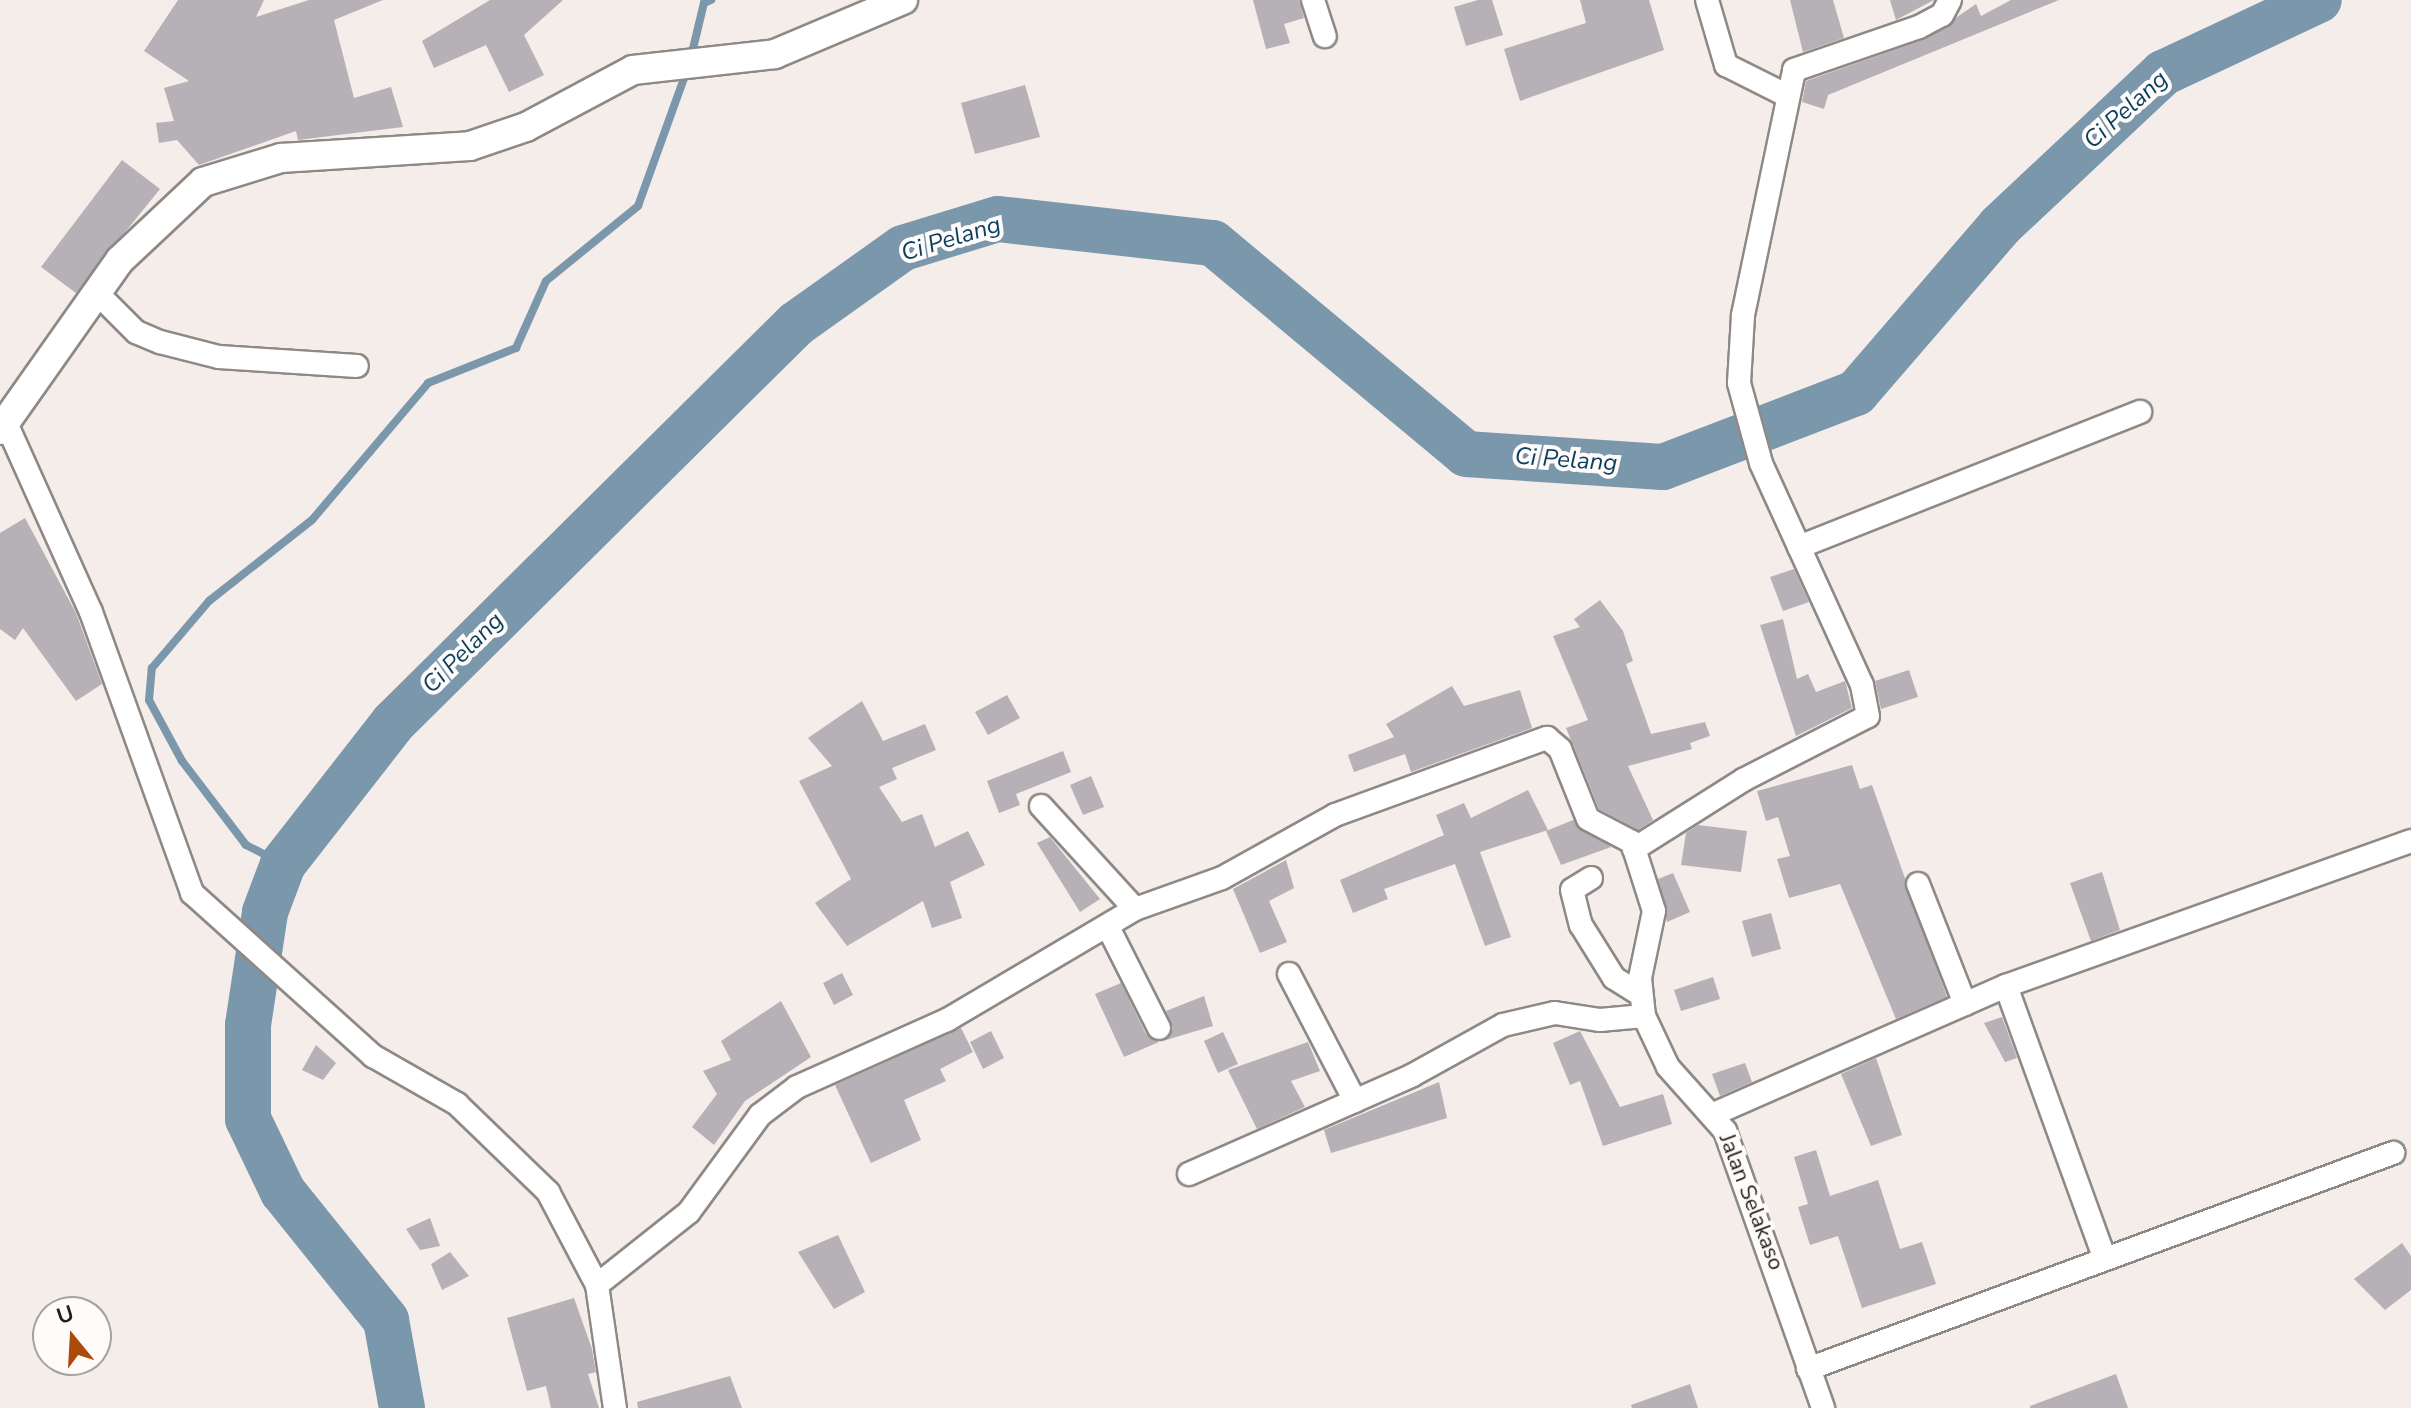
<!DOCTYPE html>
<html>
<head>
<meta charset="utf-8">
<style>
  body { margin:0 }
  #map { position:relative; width:2411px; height:1408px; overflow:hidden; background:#f4ede9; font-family:"Nunito Sans",sans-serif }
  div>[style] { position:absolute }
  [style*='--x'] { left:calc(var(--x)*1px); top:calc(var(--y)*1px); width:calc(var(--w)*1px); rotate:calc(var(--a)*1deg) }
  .stream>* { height:8px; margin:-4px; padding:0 4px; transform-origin:4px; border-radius:4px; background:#7b97ac }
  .river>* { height:46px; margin:-23px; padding:0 23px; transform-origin:23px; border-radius:23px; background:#7b97ac }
  .building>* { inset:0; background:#b6b1b6 }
  .roads { filter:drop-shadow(2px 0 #8f8986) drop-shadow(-2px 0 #8f8986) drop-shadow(0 2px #8f8986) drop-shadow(0 -2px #8f8986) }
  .minor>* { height:22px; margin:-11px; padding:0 11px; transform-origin:11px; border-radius:11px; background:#fff }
  .tertiary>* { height:28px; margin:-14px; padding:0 14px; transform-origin:14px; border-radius:14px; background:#fff }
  span { translate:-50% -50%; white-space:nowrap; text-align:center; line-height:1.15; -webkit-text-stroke:8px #fefbfa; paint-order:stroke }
  .street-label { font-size:22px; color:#201d1c }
  .water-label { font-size:24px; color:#093f5d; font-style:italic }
  .north { position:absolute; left:32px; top:1296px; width:80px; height:80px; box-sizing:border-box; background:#fefbfa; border:2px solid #a5a2a1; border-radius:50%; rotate:342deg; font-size:22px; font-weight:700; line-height:32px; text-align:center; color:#201d1c }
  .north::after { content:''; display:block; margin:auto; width:28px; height:36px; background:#ac4a09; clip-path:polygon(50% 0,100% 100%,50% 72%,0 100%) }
</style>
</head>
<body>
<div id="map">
  <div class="stream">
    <div style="--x:691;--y:57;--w:56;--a:-76.5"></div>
    <div style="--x:704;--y:3;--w:8;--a:-23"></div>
    <div style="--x:283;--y:864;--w:42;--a:-152.8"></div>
    <div style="--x:246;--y:845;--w:106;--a:-127.3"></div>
    <div style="--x:182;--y:761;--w:69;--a:-118.4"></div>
    <div style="--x:149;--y:700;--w:32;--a:-85"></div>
    <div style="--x:152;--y:668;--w:88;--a:-49.6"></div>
    <div style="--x:209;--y:601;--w:131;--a:-38.2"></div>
    <div style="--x:312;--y:520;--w:180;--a:-49.7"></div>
    <div style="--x:428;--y:383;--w:95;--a:-21.7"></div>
    <div style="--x:516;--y:348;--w:73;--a:-65.9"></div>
    <div style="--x:546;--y:281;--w:119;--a:-39.2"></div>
    <div style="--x:638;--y:206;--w:145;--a:-70.2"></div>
  </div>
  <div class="river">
    <div style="--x:402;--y:1408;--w:89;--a:-100.3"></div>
    <div style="--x:386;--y:1320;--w:164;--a:-128.8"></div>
    <div style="--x:283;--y:1192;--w:81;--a:-115.6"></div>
    <div style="--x:248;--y:1119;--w:94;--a:-90"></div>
    <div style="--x:248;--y:1025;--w:114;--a:-81.4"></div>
    <div style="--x:265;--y:912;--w:51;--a:-69.4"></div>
    <div style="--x:283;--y:864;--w:179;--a:-52"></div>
    <div style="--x:393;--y:723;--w:567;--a:-44.71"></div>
    <div style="--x:796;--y:324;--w:131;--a:-35.4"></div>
    <div style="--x:903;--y:248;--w:99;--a:-17"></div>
    <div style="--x:998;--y:219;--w:216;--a:6.4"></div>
    <div style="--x:1213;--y:243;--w:329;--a:39.8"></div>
    <div style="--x:1466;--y:454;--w:197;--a:3.8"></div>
    <div style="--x:1663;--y:467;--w:207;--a:-21"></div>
    <div style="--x:1856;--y:393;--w:221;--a:-49.2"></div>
    <div style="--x:2000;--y:226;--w:224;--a:-43.2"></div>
    <div style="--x:2163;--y:73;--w:172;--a:-25.1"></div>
  </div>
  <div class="building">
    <div style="clip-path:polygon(178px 0,264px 0,256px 17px,309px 0,383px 0,334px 20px,354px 98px,391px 87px,403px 127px,298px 140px,296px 131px,199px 165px,177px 140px,159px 143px,156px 123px,174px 121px,164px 88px,189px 81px,144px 51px)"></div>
    <div style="clip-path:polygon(490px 0,563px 0,524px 35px,544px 75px,509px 92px,486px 45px,434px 68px,422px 41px)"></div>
    <div style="clip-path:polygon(1253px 0,1299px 0,1304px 18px,1284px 24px,1290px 43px,1266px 49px)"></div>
    <div style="clip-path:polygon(1478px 0,1492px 0,1503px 35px,1466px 46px,1454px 7px)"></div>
    <div style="clip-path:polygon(1580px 0,1649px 0,1664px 50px,1520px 101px,1504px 49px,1586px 23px)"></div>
    <div style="clip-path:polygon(1790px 0,1833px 0,1844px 38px,1803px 52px)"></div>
    <div style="clip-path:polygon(1890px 0,1934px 0,1896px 20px)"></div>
    <div style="clip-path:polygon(2011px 0,2059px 0,1828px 95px,1824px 109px,1802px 102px,1806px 81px,1925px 39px,1976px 4px,1981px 16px)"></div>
    <div style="clip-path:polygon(1025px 85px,1040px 137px,975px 154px,961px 103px)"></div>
    <div style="clip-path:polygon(122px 160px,160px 189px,76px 293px,41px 267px)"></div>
    <div style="clip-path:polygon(25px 518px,76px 613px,102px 684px,76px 701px,23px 628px,15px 640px,0 629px,0 533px)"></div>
    <div style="clip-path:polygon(1794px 569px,1809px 602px,1783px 611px,1770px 577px)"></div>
    <div style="clip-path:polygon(1600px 600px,1623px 631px,1633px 661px,1626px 664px,1651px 734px,1705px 722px,1710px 736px,1690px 743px,1692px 749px,1628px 766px,1653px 820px,1638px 830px,1599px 809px,1566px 728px,1588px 720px,1553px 636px,1580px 627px,1574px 619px)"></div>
    <div style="clip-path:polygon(1783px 619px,1797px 679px,1808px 674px,1816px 692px,1845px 681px,1852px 708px,1796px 736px,1760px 625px)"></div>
    <div style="clip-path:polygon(1909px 670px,1918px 697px,1881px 709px,1875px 681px)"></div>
    <div style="clip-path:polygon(1452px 686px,1464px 706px,1520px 690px,1532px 728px,1411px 772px,1405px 754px,1354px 772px,1348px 755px,1394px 737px,1386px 724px)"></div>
    <div style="clip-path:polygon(1007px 695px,1020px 718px,988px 735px,975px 712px)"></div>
    <div style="clip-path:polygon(862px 701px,883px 741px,925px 724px,936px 750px,892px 768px,897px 779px,879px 787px,902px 822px,922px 814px,935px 847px,968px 831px,985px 865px,950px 882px,962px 918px,932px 928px,923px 901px,847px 946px,815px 903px,851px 879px,799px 781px,832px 766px,808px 738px)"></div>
    <div style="clip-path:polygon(1063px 751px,1071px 772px,1016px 794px,1020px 805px,999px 813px,987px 781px)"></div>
    <div style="clip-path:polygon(1852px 765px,1860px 789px,1872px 785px,1947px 997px,1896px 1019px,1840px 884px,1789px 898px,1777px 859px,1790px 856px,1778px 817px,1766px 821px,1757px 791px)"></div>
    <div style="clip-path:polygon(1091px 776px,1104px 807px,1083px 815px,1070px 785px)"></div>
    <div style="clip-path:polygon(1528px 790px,1548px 830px,1480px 852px,1511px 937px,1485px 946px,1455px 864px,1384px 889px,1388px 899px,1353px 913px,1340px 880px,1444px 835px,1436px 815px,1464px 803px,1471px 818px)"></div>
    <div style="clip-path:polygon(1573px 820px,1611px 847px,1561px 865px,1546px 831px)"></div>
    <div style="clip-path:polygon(1698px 825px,1747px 831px,1741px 872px,1681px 865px,1686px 833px)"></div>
    <div style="clip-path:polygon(1050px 837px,1100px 899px,1080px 912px,1037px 843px)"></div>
    <div style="clip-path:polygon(1286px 860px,1294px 888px,1269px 901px,1287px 942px,1260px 953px,1233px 889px)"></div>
    <div style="clip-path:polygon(2102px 872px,2120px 930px,2091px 941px,2070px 883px)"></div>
    <div style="clip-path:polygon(1673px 873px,1690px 912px,1667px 922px,1658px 879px)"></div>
    <div style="clip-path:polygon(1771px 913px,1781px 949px,1752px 957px,1742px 921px)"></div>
    <div style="clip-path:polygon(842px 973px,853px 995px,834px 1005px,823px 983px)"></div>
    <div style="clip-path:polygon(1713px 977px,1720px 999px,1681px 1011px,1674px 990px)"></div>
    <div style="clip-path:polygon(1121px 983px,1146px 1034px,1159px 1042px,1124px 1057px,1095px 994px)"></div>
    <div style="clip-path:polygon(1204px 996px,1213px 1026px,1166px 1040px,1173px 1028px,1166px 1011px)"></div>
    <div style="clip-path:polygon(781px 1001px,811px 1057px,745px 1101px,714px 1145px,692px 1127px,717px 1094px,703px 1071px,731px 1060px,721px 1041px)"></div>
    <div style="clip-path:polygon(2002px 1017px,2017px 1058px,2005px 1062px,1984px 1023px)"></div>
    <div style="clip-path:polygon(961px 1028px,973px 1052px,940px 1069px,946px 1081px,904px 1100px,921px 1140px,871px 1163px,835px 1085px)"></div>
    <div style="clip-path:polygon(991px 1031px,1004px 1058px,983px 1069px,970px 1042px)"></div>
    <div style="clip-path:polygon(1580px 1031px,1620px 1107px,1663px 1094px,1672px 1124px,1603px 1146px,1580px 1081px,1570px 1085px,1553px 1043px)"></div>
    <div style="clip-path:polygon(1223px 1032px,1238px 1064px,1218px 1073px,1204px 1041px)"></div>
    <div style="clip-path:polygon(1308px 1042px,1320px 1071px,1291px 1081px,1305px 1107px,1257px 1129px,1228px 1070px)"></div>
    <div style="clip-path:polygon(316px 1045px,336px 1063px,323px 1080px,302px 1070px)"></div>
    <div style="clip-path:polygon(1876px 1058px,1902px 1135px,1871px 1146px,1841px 1074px)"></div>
    <div style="clip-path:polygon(1745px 1063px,1752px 1082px,1720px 1096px,1712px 1074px)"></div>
    <div style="clip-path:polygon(1439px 1082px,1447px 1118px,1331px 1153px,1324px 1130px)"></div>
    <div style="clip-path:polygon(1816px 1150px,1830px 1196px,1878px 1180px,1900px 1249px,1922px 1242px,1936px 1284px,1862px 1308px,1838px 1236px,1810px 1245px,1798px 1207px,1808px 1204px,1794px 1157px)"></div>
    <div style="clip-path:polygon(430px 1218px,440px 1246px,420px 1250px,406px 1229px)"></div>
    <div style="clip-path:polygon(838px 1235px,865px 1292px,834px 1309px,798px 1252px)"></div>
    <div style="clip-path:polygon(2402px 1243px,2411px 1256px,2411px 1290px,2385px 1310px,2354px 1279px)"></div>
    <div style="clip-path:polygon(450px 1252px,469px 1276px,442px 1290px,431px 1264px)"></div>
    <div style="clip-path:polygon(574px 1298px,592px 1349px,596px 1372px,588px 1374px,599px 1408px,551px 1408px,546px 1386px,527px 1391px,507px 1318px)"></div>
    <div style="clip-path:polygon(2116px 1374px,2128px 1408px,2030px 1408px,2030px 1406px)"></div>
    <div style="clip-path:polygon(730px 1376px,742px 1408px,638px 1408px,637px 1402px)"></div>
    <div style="clip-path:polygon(1690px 1384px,1698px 1408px,1632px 1408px,1631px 1405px)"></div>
  </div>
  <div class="roads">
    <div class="minor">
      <div style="--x:1313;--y:0;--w:38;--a:72"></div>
      <div style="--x:1707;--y:0;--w:68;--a:73.7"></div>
      <div style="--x:1726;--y:65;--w:65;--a:26.6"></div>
      <div style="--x:99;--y:295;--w:52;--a:45"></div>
      <div style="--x:136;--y:332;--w:26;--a:23"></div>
      <div style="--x:160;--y:342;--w:61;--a:14.3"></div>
      <div style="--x:219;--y:357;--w:138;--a:3.7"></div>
      <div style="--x:6;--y:423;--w:207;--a:65.8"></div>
      <div style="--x:91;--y:612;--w:299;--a:70.2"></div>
      <div style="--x:192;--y:893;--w:244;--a:42"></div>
      <div style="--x:373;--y:1056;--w:97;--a:29.7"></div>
      <div style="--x:457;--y:1104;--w:127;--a:44"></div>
      <div style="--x:548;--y:1192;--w:105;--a:62.2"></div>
      <div style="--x:597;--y:1285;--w:124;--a:81.7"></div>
      <div style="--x:1799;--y:547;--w:367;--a:-21.6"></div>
      <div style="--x:1041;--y:806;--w:139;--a:47.6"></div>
      <div style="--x:1634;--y:849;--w:129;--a:-32.3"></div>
      <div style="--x:1743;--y:780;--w:140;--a:-27.1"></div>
      <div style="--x:1868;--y:716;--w:32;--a:-101"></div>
      <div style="--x:1862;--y:685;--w:244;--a:-114.5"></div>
      <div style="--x:1761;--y:463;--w:83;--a:-105.4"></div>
      <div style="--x:1739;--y:383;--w:68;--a:-86.6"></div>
      <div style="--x:1743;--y:315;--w:250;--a:-78.2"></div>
      <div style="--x:1794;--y:70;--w:132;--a:-19"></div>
      <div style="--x:1919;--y:27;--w:26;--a:-28"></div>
      <div style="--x:1942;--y:15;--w:17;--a:-62"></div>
      <div style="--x:1591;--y:878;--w:22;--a:148"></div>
      <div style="--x:1572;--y:890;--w:36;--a:76"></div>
      <div style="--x:1581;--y:925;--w:62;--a:58.1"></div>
      <div style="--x:1614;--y:978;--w:31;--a:32"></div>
      <div style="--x:1918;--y:884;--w:129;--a:68.6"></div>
      <div style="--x:1108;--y:927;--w:113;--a:63.2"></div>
      <div style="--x:1289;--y:974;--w:143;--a:62.5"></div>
      <div style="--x:2006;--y:986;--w:290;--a:70.1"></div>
      <div style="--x:1714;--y:1114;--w:319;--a:-23.7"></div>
      <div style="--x:2006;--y:986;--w:430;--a:-19.7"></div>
      <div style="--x:1189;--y:1174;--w:243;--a:-23.8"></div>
      <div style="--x:1411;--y:1076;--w:105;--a:-29"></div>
      <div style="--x:1503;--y:1025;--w:53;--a:-13"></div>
      <div style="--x:1555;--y:1013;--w:46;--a:8.8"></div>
      <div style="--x:1600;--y:1020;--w:44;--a:-5.2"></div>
      <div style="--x:597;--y:1285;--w:117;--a:-38.4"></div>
      <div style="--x:689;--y:1212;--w:120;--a:-53.8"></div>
      <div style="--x:760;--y:1115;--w:46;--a:-37.1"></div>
      <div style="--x:797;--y:1087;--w:164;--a:-24.1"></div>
      <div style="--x:947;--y:1020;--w:218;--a:-30.6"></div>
      <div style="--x:1135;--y:909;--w:92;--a:-19.6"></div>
      <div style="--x:1222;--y:878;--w:129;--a:-29.1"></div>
      <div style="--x:1335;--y:815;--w:226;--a:-20"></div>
      <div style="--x:1547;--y:738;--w:17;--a:40"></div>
      <div style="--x:1560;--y:749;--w:75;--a:68.2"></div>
      <div style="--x:1588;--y:819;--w:50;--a:27.6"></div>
      <div style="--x:1632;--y:842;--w:72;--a:72.3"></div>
      <div style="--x:1654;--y:911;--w:68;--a:101.8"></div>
      <div style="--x:1640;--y:978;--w:38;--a:84"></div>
      <div style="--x:1644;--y:1016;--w:56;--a:64.8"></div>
      <div style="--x:1668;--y:1067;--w:86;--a:48.3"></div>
      <div style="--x:1725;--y:1131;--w:294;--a:70.5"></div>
      <div style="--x:1808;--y:1369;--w:624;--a:-20.27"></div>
    </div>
    <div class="tertiary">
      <div style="--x:0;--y:430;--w:208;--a:-54.8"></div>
      <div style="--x:120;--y:260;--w:114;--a:-43.2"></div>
      <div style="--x:203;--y:182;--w:82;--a:-17.1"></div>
      <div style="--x:281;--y:158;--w:189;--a:-3.6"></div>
      <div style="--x:470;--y:146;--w:59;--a:-18.7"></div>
      <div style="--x:526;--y:127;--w:121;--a:-28"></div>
      <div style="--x:633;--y:70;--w:143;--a:-6.4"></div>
      <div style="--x:775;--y:54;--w:139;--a:-22.9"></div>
    </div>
  </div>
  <div class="street-label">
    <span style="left:1751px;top:1202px;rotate:69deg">Jalan Selakaso</span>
  </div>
  <div class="water-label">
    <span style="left:2126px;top:110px;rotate:-42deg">Ci Pelang</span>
    <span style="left:951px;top:239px;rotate:-17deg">Ci Pelang</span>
    <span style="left:1566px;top:460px;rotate:4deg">Ci Pelang</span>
    <span style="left:463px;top:653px;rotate:-45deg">Ci Pelang</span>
  </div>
  <div class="north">U</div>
</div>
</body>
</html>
